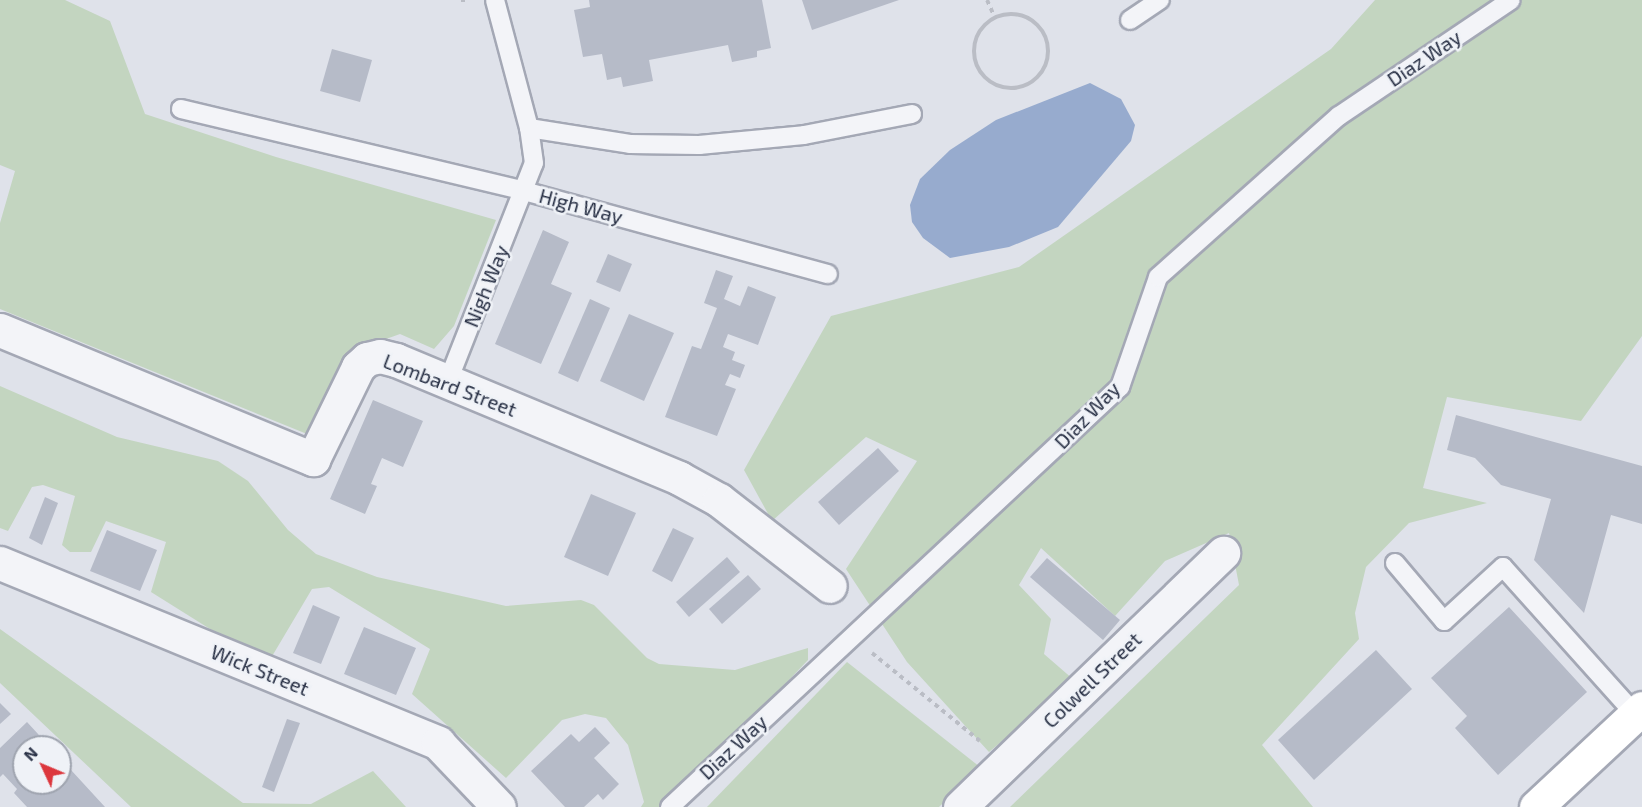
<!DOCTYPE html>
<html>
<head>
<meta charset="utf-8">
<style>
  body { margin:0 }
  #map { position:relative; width:1642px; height:807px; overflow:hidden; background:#dfe2ea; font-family:"Exo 2",sans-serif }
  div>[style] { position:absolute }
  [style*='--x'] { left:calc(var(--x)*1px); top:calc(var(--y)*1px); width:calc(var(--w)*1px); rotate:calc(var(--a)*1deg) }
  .green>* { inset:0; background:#c3d5c0 }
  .water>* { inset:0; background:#97abce }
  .building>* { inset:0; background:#b6bbc8 }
  .path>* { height:4px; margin-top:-2px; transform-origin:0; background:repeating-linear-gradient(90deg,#babdc5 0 4.5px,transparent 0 9px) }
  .path>.ring { margin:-2px; padding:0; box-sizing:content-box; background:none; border:4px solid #babdc5; border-radius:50% }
  .roads { filter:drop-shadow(2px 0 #a4a8b5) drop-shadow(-2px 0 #a4a8b5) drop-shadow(0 2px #a4a8b5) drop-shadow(0 -2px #a4a8b5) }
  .lane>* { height:18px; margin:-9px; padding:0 9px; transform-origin:9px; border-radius:9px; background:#f3f4f8 }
  .street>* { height:33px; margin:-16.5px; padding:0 16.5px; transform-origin:16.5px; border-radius:16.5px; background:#f3f4f8 }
  .primary>* { height:33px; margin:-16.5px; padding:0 16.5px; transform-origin:16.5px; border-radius:16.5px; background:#fff }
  span { translate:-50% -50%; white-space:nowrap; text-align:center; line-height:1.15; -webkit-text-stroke:5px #eff2f7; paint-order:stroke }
  .street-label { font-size:20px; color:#262e43 }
  .north { position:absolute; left:12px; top:735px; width:60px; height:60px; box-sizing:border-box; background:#eff2f7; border:2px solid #9fa4af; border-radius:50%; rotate:314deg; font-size:16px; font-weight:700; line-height:24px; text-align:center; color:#262e43 }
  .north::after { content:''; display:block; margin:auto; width:21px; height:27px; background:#dc373d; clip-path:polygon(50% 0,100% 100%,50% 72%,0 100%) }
</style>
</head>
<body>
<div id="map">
  <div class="green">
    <div style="clip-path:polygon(0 0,65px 0,110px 21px,145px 114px,276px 157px,496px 220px,454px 326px,434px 349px,400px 334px,347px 353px,307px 434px,0 309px,0 223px,15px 171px,0 165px)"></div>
    <div style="clip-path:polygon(1375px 0,1642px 0,1642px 336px,1581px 421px,1447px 397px,1423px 488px,1487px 503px,1409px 523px,1366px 567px,1355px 613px,1359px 639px,1262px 745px,1313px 807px,1010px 807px,1239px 585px,1229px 533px,1165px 561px,1115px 616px,1041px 548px,1019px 585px,1051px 619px,1044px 654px,1074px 680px,989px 752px,907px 662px,846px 569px,917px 461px,866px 437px,772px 521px,744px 470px,831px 316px,1019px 267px,1331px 49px)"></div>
    <div style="clip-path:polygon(0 386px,117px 437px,218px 461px,248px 481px,288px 530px,316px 554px,377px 577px,506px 606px,581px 600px,594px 605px,647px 658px,659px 664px,735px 670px,808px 648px,808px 660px,668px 807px,641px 807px,644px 802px,628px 745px,606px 718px,585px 714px,562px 720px,506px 778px,412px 694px,430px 649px,329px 587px,312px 589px,271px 658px,218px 634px,151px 592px,166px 542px,106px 521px,91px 552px,70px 552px,62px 545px,75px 496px,43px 485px,32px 487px,8px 531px,0 528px)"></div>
    <div style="clip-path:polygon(0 629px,243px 803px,311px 804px,373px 771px,406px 807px,131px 807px,0 683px)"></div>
    <div style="clip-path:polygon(847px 662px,980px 767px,939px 807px,707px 807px)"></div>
  </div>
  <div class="water">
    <div style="clip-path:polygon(1090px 83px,1121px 99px,1135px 125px,1131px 141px,1058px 227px,1009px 247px,950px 258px,923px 238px,912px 222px,910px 205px,920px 179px,950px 150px,996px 120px)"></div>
  </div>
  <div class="building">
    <div style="clip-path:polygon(589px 0,762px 0,771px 48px,757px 51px,757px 57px,732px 62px,728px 45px,649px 60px,653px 81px,623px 87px,621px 77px,607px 80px,602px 54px,583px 57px,574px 10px,590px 7px)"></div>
    <div style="clip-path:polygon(802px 0,899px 0,812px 30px)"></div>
    <div style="clip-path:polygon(332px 49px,372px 60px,360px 102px,320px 91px)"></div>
    <div style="clip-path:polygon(543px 230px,569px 242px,551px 284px,572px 293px,541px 364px,495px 344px)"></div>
    <div style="clip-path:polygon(608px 254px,632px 264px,620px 292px,596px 282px)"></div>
    <div style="clip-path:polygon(716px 270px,733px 276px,724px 299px,740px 306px,748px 286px,776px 297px,758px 345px,728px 334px,723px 347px,735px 352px,732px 360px,745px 365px,740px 378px,730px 374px,725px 385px,736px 389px,717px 436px,665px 417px,692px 346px,701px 349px,717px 308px,704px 303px)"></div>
    <div style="clip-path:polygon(590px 299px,610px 308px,578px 382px,558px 373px)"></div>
    <div style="clip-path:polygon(629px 314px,674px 333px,644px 401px,600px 381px)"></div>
    <div style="clip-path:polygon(373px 400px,423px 421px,403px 467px,382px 458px,371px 484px,377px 486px,365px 514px,330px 499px)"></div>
    <div style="clip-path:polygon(1456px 415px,1642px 466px,1642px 524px,1611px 515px,1584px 613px,1534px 560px,1551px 499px,1501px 485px,1475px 458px,1447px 450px)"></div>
    <div style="clip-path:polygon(878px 448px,899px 471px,839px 525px,818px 502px)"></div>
    <div style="clip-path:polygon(591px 494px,636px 513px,608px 576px,564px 557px)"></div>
    <div style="clip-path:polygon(45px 497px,58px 503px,42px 545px,29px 538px)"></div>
    <div style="clip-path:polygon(673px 528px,694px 538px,672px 582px,652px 571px)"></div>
    <div style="clip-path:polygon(107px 530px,157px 550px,140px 591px,90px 571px)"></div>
    <div style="clip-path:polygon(727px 557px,740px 572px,689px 617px,676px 602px)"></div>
    <div style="clip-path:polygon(1047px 558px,1120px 620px,1103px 640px,1030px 577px)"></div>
    <div style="clip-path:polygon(748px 575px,761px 589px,722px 624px,709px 609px)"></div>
    <div style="clip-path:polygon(313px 605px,340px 617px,321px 664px,293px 653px)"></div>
    <div style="clip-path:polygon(1509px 607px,1587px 692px,1498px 775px,1455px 728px,1467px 716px,1431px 678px)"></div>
    <div style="clip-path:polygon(364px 627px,416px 648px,396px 695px,344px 674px)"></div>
    <div style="clip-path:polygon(1376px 650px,1412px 689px,1314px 780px,1278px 740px)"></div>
    <div style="clip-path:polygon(0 703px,11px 714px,0 724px)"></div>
    <div style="clip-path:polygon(287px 719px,300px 723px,274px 792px,262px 787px)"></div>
    <div style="clip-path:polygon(27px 722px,50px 747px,24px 747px,24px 783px,60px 783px,60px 758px,105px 807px,27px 807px,14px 793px,17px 789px,3px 774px,0 777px,0 748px)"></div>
    <div style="clip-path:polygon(595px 727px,610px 743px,594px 758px,619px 784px,603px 800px,598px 794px,584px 807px,565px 807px,531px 771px,571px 734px,579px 742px)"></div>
  </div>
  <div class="path">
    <div style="--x:987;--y:0;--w:20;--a:66"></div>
    <div style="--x:463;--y:2;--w:2;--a:-90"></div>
    <div class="ring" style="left:974px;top:14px;width:70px;height:70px"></div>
    <div style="--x:872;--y:653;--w:139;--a:39.2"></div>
  </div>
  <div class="roads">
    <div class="lane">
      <div style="--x:1130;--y:20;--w:36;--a:-34"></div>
      <div style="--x:181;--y:109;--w:353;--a:13.4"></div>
      <div style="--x:524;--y:191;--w:315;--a:15.3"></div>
      <div style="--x:529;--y:128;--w:102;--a:9"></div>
      <div style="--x:630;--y:144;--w:69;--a:0.8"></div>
      <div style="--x:699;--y:145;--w:105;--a:-5.4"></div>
      <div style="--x:804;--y:135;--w:110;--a:-11"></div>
      <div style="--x:448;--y:381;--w:234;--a:-68.5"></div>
      <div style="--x:534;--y:163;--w:35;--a:-98"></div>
      <div style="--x:529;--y:128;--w:132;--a:-104.9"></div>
      <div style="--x:1395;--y:563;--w:76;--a:49.8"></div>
      <div style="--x:1444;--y:621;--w:80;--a:-42.5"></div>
      <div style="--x:1503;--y:567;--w:198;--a:48.1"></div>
      <div style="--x:670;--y:807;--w:616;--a:-43.03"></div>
      <div style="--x:1120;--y:387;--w:116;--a:-70.9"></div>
      <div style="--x:1158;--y:277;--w:242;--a:-41.7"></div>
      <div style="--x:1339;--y:116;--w:207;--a:-34"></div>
    </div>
    <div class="street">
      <div style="--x:0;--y:330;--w:339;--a:22.4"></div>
      <div style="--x:313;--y:459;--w:102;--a:-63.9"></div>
      <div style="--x:358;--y:367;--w:12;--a:-42"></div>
      <div style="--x:367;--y:359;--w:13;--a:-13"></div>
      <div style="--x:380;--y:356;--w:16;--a:14"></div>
      <div style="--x:396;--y:360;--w:307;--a:22.6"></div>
      <div style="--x:679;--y:478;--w:46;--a:28.8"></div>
      <div style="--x:719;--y:500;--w:140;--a:37.8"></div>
      <div style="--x:0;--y:563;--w:474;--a:22.3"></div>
      <div style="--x:438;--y:743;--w:88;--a:46.4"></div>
      <div style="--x:960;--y:807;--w:366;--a:-44"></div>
    </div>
    <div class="primary">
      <div style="--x:1536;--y:807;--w:145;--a:-43"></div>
    </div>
  </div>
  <div class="street-label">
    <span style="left:1424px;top:58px;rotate:-34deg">Diaz Way</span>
    <span style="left:581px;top:206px;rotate:15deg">High Way</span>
    <span style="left:486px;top:286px;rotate:-68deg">Nigh Way</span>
    <span style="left:450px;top:385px;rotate:21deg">Lombard Street</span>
    <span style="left:1087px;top:415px;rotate:-46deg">Diaz Way</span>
    <span style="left:260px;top:670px;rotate:22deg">Wick Street</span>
    <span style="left:1092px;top:680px;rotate:-44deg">Colwell Street</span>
    <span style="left:733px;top:747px;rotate:-43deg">Diaz Way</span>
  </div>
  <div class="north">N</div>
</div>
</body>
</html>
